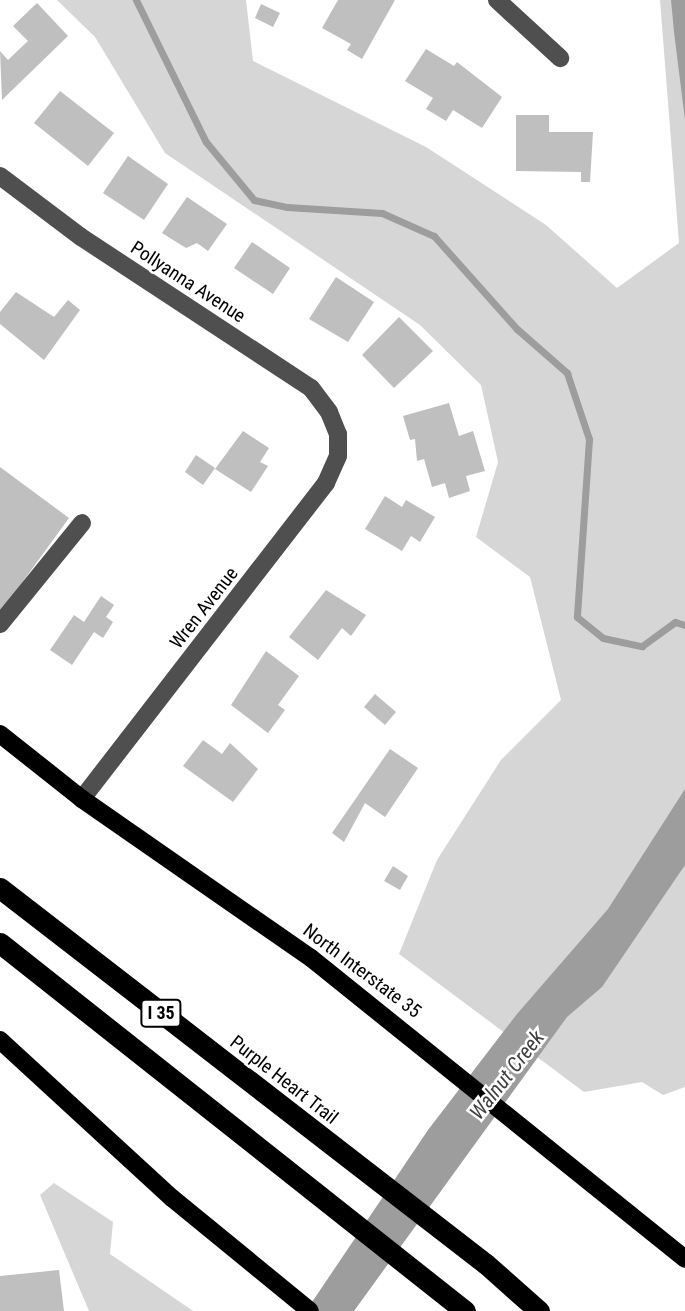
<!DOCTYPE html>
<html>
<head>
<meta charset="utf-8">
<style>
  body { margin:0 }
  #map { position:relative; width:685px; height:1311px; overflow:hidden; background:#fff; font-family:"Roboto Condensed",sans-serif }
  div>[style] { position:absolute }
  [style*='--x'] { left:calc(var(--x)*1px); top:calc(var(--y)*1px); width:calc(var(--w)*1px); rotate:calc(var(--a)*1deg) }
  .green>* { inset:0; background:#d6d6d6 }
  .water>* { inset:0; background:#9d9d9d }
  .stream>* { height:7px; margin:-3.5px; padding:0 3.5px; transform-origin:3.5px; border-radius:3.5px; background:#9d9d9d }
  .building>* { inset:0; background:#bfbfbf }
  .minor>* { height:18px; margin:-9px; padding:0 9px; transform-origin:9px; border-radius:9px; background:#4f4f4f }
  .major>* { height:18px; margin:-9px; padding:0 9px; transform-origin:9px; border-radius:9px; background:#000 }
  .highway>* { height:21px; margin:-10.5px; padding:0 10.5px; transform-origin:10.5px; border-radius:10.5px; background:#000 }
  span { translate:-50% -50%; white-space:nowrap; text-align:center; line-height:1.15; -webkit-text-stroke:5px #fff; paint-order:stroke }
  .shield-label span { padding:2px 5px; background:#fff; border:2px solid; border-radius:5px; -webkit-text-stroke-width:0 }
  .shield-label { font-size:18px; color:#000; font-weight:700 }
  .street-label { font-size:19px; color:#000 }
  .water-label { font-size:21px; color:#3e3e3e; font-style:italic }
</style>
</head>
<body>
<div id="map">
  <div class="green">
    <div style="clip-path:polygon(57px 0,246px 0,253px 61px,426px 147px,546px 225px,617px 288px,679px 243px,660px 0,685px 0,685px 1087px,663px 1095px,642px 1082px,584px 1092px,399px 954px,437px 860px,501px 760px,561px 700px,530px 577px,476px 537px,498px 462px,481px 385px,420px 325px,165px 153px,95px 37px)"></div>
    <div style="clip-path:polygon(54px 1183px,113px 1222px,110px 1254px,193px 1311px,89px 1311px,40px 1195px)"></div>
  </div>
  <div class="water">
    <div style="clip-path:polygon(671px 0,685px 0,685px 120px,674px 32px)"></div>
    <div style="clip-path:polygon(685px 789px,685px 865px,602px 987px,567px 1017px,354px 1311px,306px 1311px,428px 1130px,517px 1014px,608px 909px)"></div>
  </div>
  <div class="stream">
    <div style="--x:136;--y:0;--w:158;--a:63.8"></div>
    <div style="--x:206;--y:142;--w:75;--a:50.4"></div>
    <div style="--x:254;--y:200;--w:34;--a:12"></div>
    <div style="--x:287;--y:207;--w:95;--a:3.6"></div>
    <div style="--x:382;--y:213;--w:57;--a:23.9"></div>
    <div style="--x:434;--y:236;--w:125;--a:48.3"></div>
    <div style="--x:517;--y:329;--w:67;--a:41.3"></div>
    <div style="--x:567;--y:373;--w:70;--a:71.6"></div>
    <div style="--x:589;--y:439;--w:178;--a:93.9"></div>
    <div style="--x:577;--y:617;--w:33;--a:39"></div>
    <div style="--x:603;--y:638;--w:40;--a:12"></div>
    <div style="--x:642;--y:646;--w:41;--a:-36"></div>
    <div style="--x:675;--y:622;--w:10;--a:17"></div>
  </div>
  <div class="building">
    <div style="clip-path:polygon(338px 0,395px 0,362px 59px,347px 50px,351px 44px,322px 28px)"></div>
    <div style="clip-path:polygon(37px 3px,68px 36px,2px 100px,0 51px,8px 60px,28px 41px,13px 26px)"></div>
    <div style="clip-path:polygon(261px 4px,280px 13px,273px 27px,255px 18px)"></div>
    <div style="clip-path:polygon(426px 49px,454px 66px,457px 62px,502px 97px,482px 128px,453px 110px,446px 121px,426px 109px,433px 98px,405px 81px)"></div>
    <div style="clip-path:polygon(60px 91px,114px 133px,88px 166px,34px 123px)"></div>
    <div style="clip-path:polygon(516px 115px,549px 115px,549px 132px,593px 132px,590px 182px,581px 182px,581px 172px,516px 171px)"></div>
    <div style="clip-path:polygon(128px 156px,168px 184px,144px 220px,103px 193px)"></div>
    <div style="clip-path:polygon(187px 197px,227px 224px,208px 251px,197px 243px,186px 248px,162px 233px)"></div>
    <div style="clip-path:polygon(252px 242px,290px 268px,273px 294px,234px 268px)"></div>
    <div style="clip-path:polygon(336px 277px,374px 302px,348px 342px,309px 319px)"></div>
    <div style="clip-path:polygon(16px 292px,54px 317px,68px 300px,80px 310px,44px 360px,0 324px,0 312px)"></div>
    <div style="clip-path:polygon(399px 317px,433px 351px,394px 388px,362px 355px)"></div>
    <div style="clip-path:polygon(449px 403px,459px 436px,473px 431px,485px 471px,466px 476px,470px 491px,449px 498px,445px 483px,432px 487px,424px 459px,417px 461px,415px 439px,410px 440px,403px 416px)"></div>
    <div style="clip-path:polygon(243px 431px,269px 448px,260px 462px,268px 466px,251px 492px,215px 469px)"></div>
    <div style="clip-path:polygon(196px 455px,215px 468px,203px 485px,185px 472px)"></div>
    <div style="clip-path:polygon(0 467px,69px 518px,0 613px)"></div>
    <div style="clip-path:polygon(385px 496px,402px 507px,406px 500px,435px 517px,420px 542px,411px 536px,402px 551px,365px 529px)"></div>
    <div style="clip-path:polygon(326px 590px,366px 615px,351px 636px,342px 628px,318px 660px,289px 637px)"></div>
    <div style="clip-path:polygon(101px 596px,114px 605px,106px 617px,113px 622px,103px 638px,94px 632px,72px 665px,50px 650px,74px 615px,84px 622px)"></div>
    <div style="clip-path:polygon(266px 651px,299px 676px,278px 705px,285px 710px,268px 733px,231px 705px)"></div>
    <div style="clip-path:polygon(375px 694px,396px 712px,385px 725px,364px 707px)"></div>
    <div style="clip-path:polygon(203px 740px,222px 754px,230px 743px,258px 769px,233px 802px,183px 766px)"></div>
    <div style="clip-path:polygon(390px 749px,418px 768px,385px 817px,365px 803px,344px 842px,332px 833px)"></div>
    <div style="clip-path:polygon(393px 866px,408px 876px,400px 890px,384px 881px)"></div>
    <div style="clip-path:polygon(59px 1270px,64px 1311px,0 1311px,0 1276px)"></div>
  </div>
  <div class="minor">
    <div style="--x:497;--y:0;--w:86;--a:42.6"></div>
    <div style="--x:0;--y:176;--w:101;--a:37"></div>
    <div style="--x:81;--y:237;--w:275;--a:33.3"></div>
    <div style="--x:311;--y:388;--w:30;--a:53"></div>
    <div style="--x:329;--y:412;--w:24;--a:68"></div>
    <div style="--x:338;--y:434;--w:22;--a:90"></div>
    <div style="--x:338;--y:456;--w:30;--a:114"></div>
    <div style="--x:326;--y:483;--w:399;--a:127.7"></div>
    <div style="--x:0;--y:624;--w:130;--a:-50.9"></div>
  </div>
  <div class="major">
    <div style="--x:0;--y:734;--w:105;--a:38.4"></div>
    <div style="--x:82;--y:799;--w:279;--a:34.8"></div>
    <div style="--x:311;--y:958;--w:480;--a:38.8"></div>
    <div style="--x:0;--y:1040;--w:234;--a:42.6"></div>
    <div style="--x:172;--y:1198;--w:178;--a:39.3"></div>
  </div>
  <div class="highway">
    <div style="--x:0;--y:888;--w:614;--a:37.73"></div>
    <div style="--x:486;--y:1264;--w:71;--a:41.6"></div>
    <div style="--x:0;--y:943;--w:593;--a:38.36"></div>
  </div>
  <div class="shield-label">
    <span style="left:161px;top:1013px">I 35</span>
  </div>
  <div class="street-label">
    <span style="left:188px;top:282px;rotate:33deg">Pollyanna Avenue</span>
    <span style="left:204px;top:608px;rotate:-52deg">Wren Avenue</span>
    <span style="left:362px;top:971px;rotate:37deg">North Interstate 35</span>
    <span style="left:284px;top:1080px;rotate:38deg">Purple Heart Trail</span>
  </div>
  <div class="water-label">
    <span style="left:507px;top:1075px;rotate:-52deg">Walnut Creek</span>
  </div>
</div>
</body>
</html>
